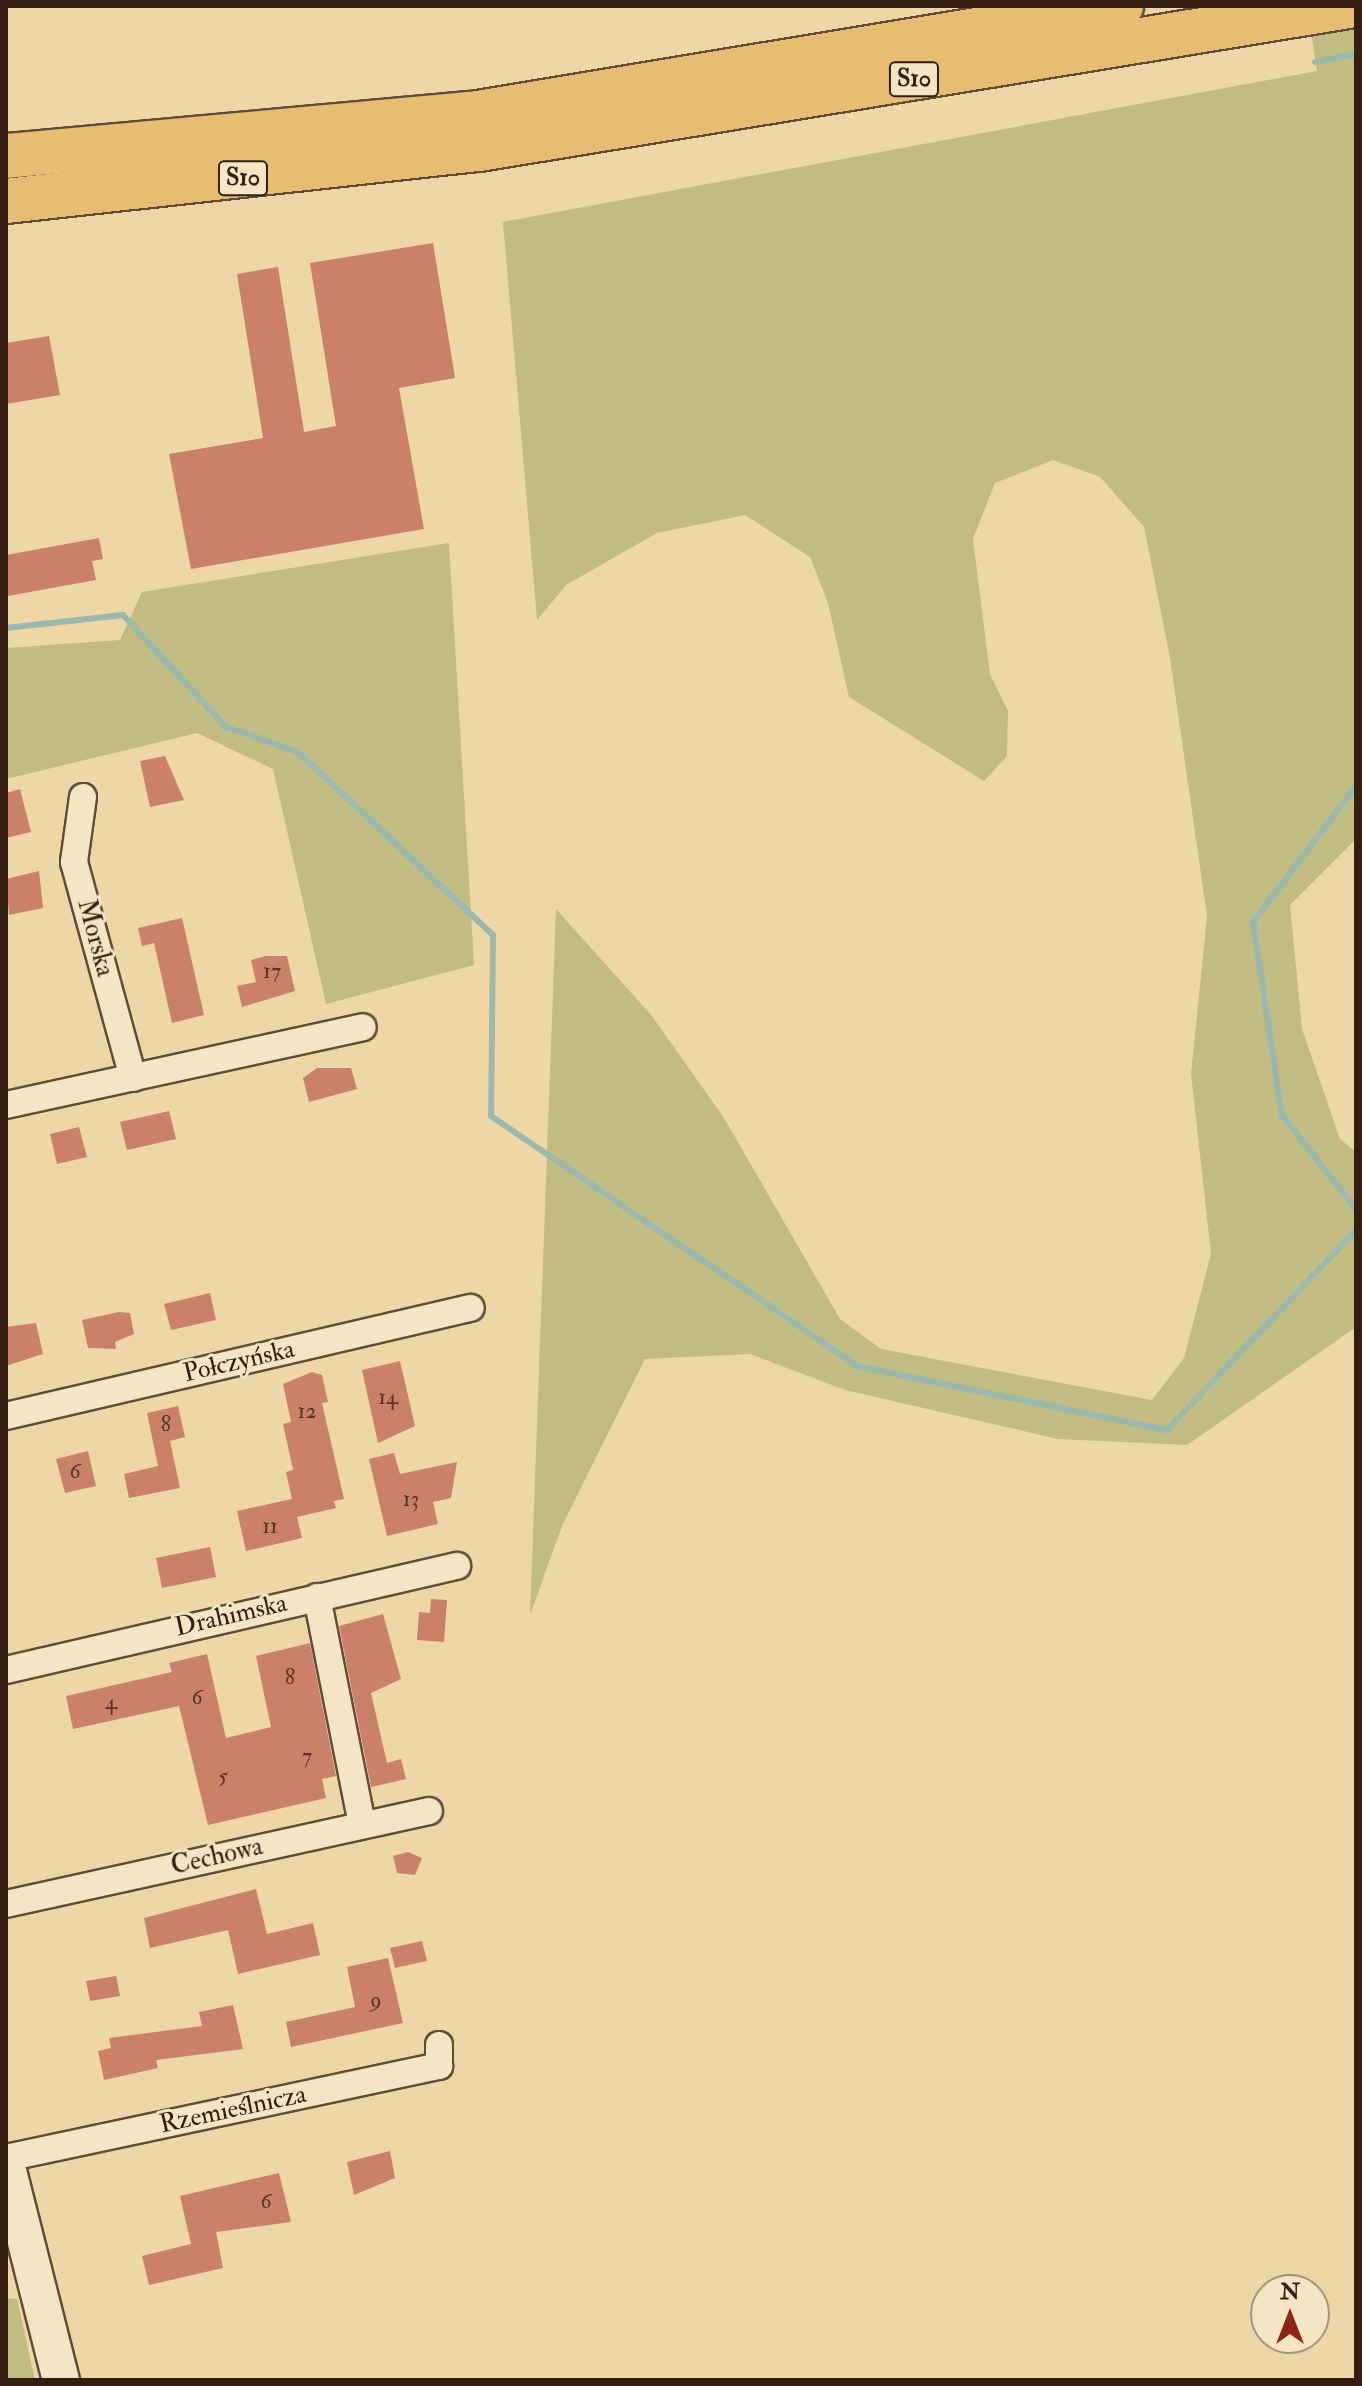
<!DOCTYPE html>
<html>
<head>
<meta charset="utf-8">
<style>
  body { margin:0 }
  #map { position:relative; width:1362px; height:2386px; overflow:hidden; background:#eed7a6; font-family:"IM FELL Double Pica",serif }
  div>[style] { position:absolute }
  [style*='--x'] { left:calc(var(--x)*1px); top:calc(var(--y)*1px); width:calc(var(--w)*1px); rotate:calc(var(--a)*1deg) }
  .green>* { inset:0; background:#c0bc82 }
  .stream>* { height:6px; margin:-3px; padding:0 3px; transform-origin:3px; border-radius:3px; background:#9ab8ac }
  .building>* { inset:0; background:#ca8069 }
  .roads { filter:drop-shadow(2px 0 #624c36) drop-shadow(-2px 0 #624c36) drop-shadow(0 2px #624c36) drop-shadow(0 -2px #624c36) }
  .minor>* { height:26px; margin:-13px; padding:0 13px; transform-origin:13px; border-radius:13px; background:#f4e5c5 }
  .secondary>* { height:36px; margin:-18px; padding:0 18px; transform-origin:18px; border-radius:18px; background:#f4e5c5 }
  .motorway>* { height:44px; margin:-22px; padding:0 22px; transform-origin:22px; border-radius:22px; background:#e7bc73 }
  span { translate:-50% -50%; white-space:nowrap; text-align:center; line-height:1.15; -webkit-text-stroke:6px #f4e5c5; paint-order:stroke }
  .number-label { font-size:22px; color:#593626 }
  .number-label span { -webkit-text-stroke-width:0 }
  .shield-label span { padding:2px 6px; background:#f4e5c5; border:2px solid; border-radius:6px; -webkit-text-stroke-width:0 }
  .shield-label { font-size:24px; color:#331e10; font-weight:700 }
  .street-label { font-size:26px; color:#331e10 }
  .frame { position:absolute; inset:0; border:8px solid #331e10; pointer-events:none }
  .north { position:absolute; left:1250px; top:2274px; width:80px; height:80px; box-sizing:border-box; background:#f4e5c5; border:2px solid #a7957d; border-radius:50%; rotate:0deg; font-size:22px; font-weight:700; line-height:32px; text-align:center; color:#331e10 }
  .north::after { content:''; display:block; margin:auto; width:28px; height:36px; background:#8f2418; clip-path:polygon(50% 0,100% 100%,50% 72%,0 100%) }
</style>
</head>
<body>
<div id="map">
  <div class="green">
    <div style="clip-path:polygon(1307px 6px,1356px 6px,1356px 839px,1290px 905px,1302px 1029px,1340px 1139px,1356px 1152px,1356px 1327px,1187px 1445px,1058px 1439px,845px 1390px,750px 1354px,645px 1359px,562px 1526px,530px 1615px,556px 909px,652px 1016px,724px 1118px,840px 1319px,881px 1349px,1152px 1400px,1184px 1358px,1211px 1254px,1191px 1074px,1207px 916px,1170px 658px,1144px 527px,1100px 477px,1053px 460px,995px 483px,973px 539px,990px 674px,1008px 711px,1007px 756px,984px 781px,849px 697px,828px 603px,810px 557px,745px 515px,657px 533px,566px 585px,537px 620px,503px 222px,1317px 71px)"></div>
    <div style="clip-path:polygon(449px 543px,474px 965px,326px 1004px,273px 769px,197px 733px,6px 779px,6px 648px,120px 640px,142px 592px)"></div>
    <div style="clip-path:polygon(6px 2298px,17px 2299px,35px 2380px,6px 2380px)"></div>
  </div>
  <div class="stream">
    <div style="--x:1315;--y:62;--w:42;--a:-11"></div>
    <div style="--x:6;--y:628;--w:118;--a:-6.3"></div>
    <div style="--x:123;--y:615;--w:152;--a:47.4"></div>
    <div style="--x:226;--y:727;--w:76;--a:19.1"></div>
    <div style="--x:298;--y:752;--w:267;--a:43.2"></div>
    <div style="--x:493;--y:935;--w:181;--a:90.6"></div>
    <div style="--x:491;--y:1116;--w:443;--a:34.3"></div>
    <div style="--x:857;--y:1366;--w:317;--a:11.7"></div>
    <div style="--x:1167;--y:1430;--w:275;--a:-46.6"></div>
    <div style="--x:1356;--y:786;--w:171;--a:127.1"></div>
    <div style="--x:1253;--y:922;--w:195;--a:81.5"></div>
    <div style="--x:1282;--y:1115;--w:120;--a:51.8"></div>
  </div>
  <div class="building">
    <div style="clip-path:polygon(433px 243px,455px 378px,399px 388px,424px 529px,191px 569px,169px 454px,263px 438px,237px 274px,278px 267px,304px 432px,336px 426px,310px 263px)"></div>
    <div style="clip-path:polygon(49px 336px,60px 395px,6px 404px,6px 343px)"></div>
    <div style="clip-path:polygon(99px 538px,103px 559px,92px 561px,96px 580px,8px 596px,6px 555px)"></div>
    <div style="clip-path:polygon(165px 756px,184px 800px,150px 807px,140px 761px)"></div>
    <div style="clip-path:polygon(20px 789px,31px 832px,6px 838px,6px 793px)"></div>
    <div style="clip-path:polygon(39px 871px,43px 908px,9px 915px,6px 879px)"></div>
    <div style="clip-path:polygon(182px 918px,204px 1015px,172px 1023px,154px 943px,142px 946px,138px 928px)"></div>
    <div style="clip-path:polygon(266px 956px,287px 956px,295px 991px,242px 1007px,237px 986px,256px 982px,251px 960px)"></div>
    <div style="clip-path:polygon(317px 1068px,351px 1068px,357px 1089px,309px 1102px,303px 1078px)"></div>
    <div style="clip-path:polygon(169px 1111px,176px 1139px,127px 1150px,120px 1122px)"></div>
    <div style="clip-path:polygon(79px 1127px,87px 1157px,57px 1164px,50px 1134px)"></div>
    <div style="clip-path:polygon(210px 1293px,216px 1320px,171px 1330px,164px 1304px)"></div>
    <div style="clip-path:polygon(119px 1312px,130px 1313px,134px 1334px,115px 1342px,116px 1349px,88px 1348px,82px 1320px)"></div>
    <div style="clip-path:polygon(36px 1323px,43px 1354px,6px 1366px,6px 1327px)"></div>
    <div style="clip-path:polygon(400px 1361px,415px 1426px,378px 1443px,362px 1370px)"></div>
    <div style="clip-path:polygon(312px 1372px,322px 1375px,328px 1402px,322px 1403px,344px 1499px,334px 1501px,336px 1508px,297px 1517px,302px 1538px,246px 1551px,237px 1511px,292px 1499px,286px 1472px,293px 1470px,283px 1424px,291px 1422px,283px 1384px)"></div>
    <div style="clip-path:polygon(178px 1406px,185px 1437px,170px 1441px,180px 1488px,129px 1498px,124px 1474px,158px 1466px,147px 1413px)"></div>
    <div style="clip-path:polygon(88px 1451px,96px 1486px,65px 1493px,56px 1459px)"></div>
    <div style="clip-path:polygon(394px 1453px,400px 1474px,457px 1462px,451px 1498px,433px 1502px,438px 1524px,387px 1536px,369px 1459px)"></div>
    <div style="clip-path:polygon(210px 1547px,216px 1577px,162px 1588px,156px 1558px)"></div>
    <div style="clip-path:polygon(431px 1599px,447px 1600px,444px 1642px,417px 1640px,419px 1612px,430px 1613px)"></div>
    <div style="clip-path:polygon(383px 1614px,401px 1679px,371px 1693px,387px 1763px,401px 1759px,406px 1779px,371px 1787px,339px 1626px)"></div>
    <div style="clip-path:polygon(310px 1643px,336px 1776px,322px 1779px,326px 1798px,208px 1825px,179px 1706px,73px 1729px,66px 1696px,172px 1672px,169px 1663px,207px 1654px,226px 1738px,271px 1727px,256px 1656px)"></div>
    <div style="clip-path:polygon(408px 1852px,422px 1858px,415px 1875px,397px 1873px,393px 1856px)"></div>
    <div style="clip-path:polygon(256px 1889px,267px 1934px,313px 1923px,320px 1955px,238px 1974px,228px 1930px,150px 1948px,144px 1918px)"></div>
    <div style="clip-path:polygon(422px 1941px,427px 1961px,395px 1968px,390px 1948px)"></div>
    <div style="clip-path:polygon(388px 1958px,403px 2023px,291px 2047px,286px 2022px,355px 2007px,347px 1967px)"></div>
    <div style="clip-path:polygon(116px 1976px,120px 1996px,90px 2001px,86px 1981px)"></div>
    <div style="clip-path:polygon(233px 2005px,243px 2049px,156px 2060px,158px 2068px,104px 2080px,98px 2051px,111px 2048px,109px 2038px,202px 2026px,199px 2012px)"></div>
    <div style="clip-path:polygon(390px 2151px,395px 2178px,354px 2195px,347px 2162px)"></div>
    <div style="clip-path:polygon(279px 2173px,291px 2222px,216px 2232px,223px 2268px,149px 2285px,142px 2256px,191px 2244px,180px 2196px)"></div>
  </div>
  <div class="roads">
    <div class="minor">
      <div style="--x:83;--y:797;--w:66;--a:97.9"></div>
      <div style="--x:74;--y:862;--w:224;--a:74.7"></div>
      <div style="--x:6;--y:1105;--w:365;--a:-12.3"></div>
      <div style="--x:6;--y:1416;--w:477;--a:-13.1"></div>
      <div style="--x:317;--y:1597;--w:231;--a:78.8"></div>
      <div style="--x:6;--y:1670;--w:463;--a:-13"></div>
      <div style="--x:6;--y:1904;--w:433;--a:-12.4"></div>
      <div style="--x:6;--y:2158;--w:443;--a:-12"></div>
      <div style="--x:439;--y:2066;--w:21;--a:-90"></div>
    </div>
    <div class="secondary">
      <div style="--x:6;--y:2163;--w:224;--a:75.8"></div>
    </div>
    <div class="motorway">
      <div style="--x:6;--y:156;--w:468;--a:-5.2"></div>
      <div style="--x:472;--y:114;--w:658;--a:-9.45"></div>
      <div style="--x:6;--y:201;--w:476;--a:-6.3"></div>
      <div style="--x:479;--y:149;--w:881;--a:-9.34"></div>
    </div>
  </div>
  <div class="number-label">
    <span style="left:272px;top:972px">17</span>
    <span style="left:388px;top:1398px">14</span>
    <span style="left:307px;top:1412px">12</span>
    <span style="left:166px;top:1425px">8</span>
    <span style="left:75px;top:1472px">6</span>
    <span style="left:411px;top:1500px">13</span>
    <span style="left:270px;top:1527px">11</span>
    <span style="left:290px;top:1678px">8</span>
    <span style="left:197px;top:1698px">6</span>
    <span style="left:111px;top:1703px">4</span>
    <span style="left:307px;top:1757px">7</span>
    <span style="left:223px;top:1777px">5</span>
    <span style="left:376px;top:2001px">9</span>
    <span style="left:266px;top:2202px">6</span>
  </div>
  <div class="shield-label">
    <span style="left:914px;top:79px">S10</span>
    <span style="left:243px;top:178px">S10</span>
  </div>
  <div class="street-label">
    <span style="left:95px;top:938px;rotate:75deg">Morska</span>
    <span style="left:239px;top:1362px;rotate:-13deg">Połczyńska</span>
    <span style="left:231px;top:1616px;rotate:-13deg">Drahimska</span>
    <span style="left:217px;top:1857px;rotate:-13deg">Cechowa</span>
    <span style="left:233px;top:2110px;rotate:-12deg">Rzemieślnicza</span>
  </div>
  <div class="frame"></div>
  <div class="north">N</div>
</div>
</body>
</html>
